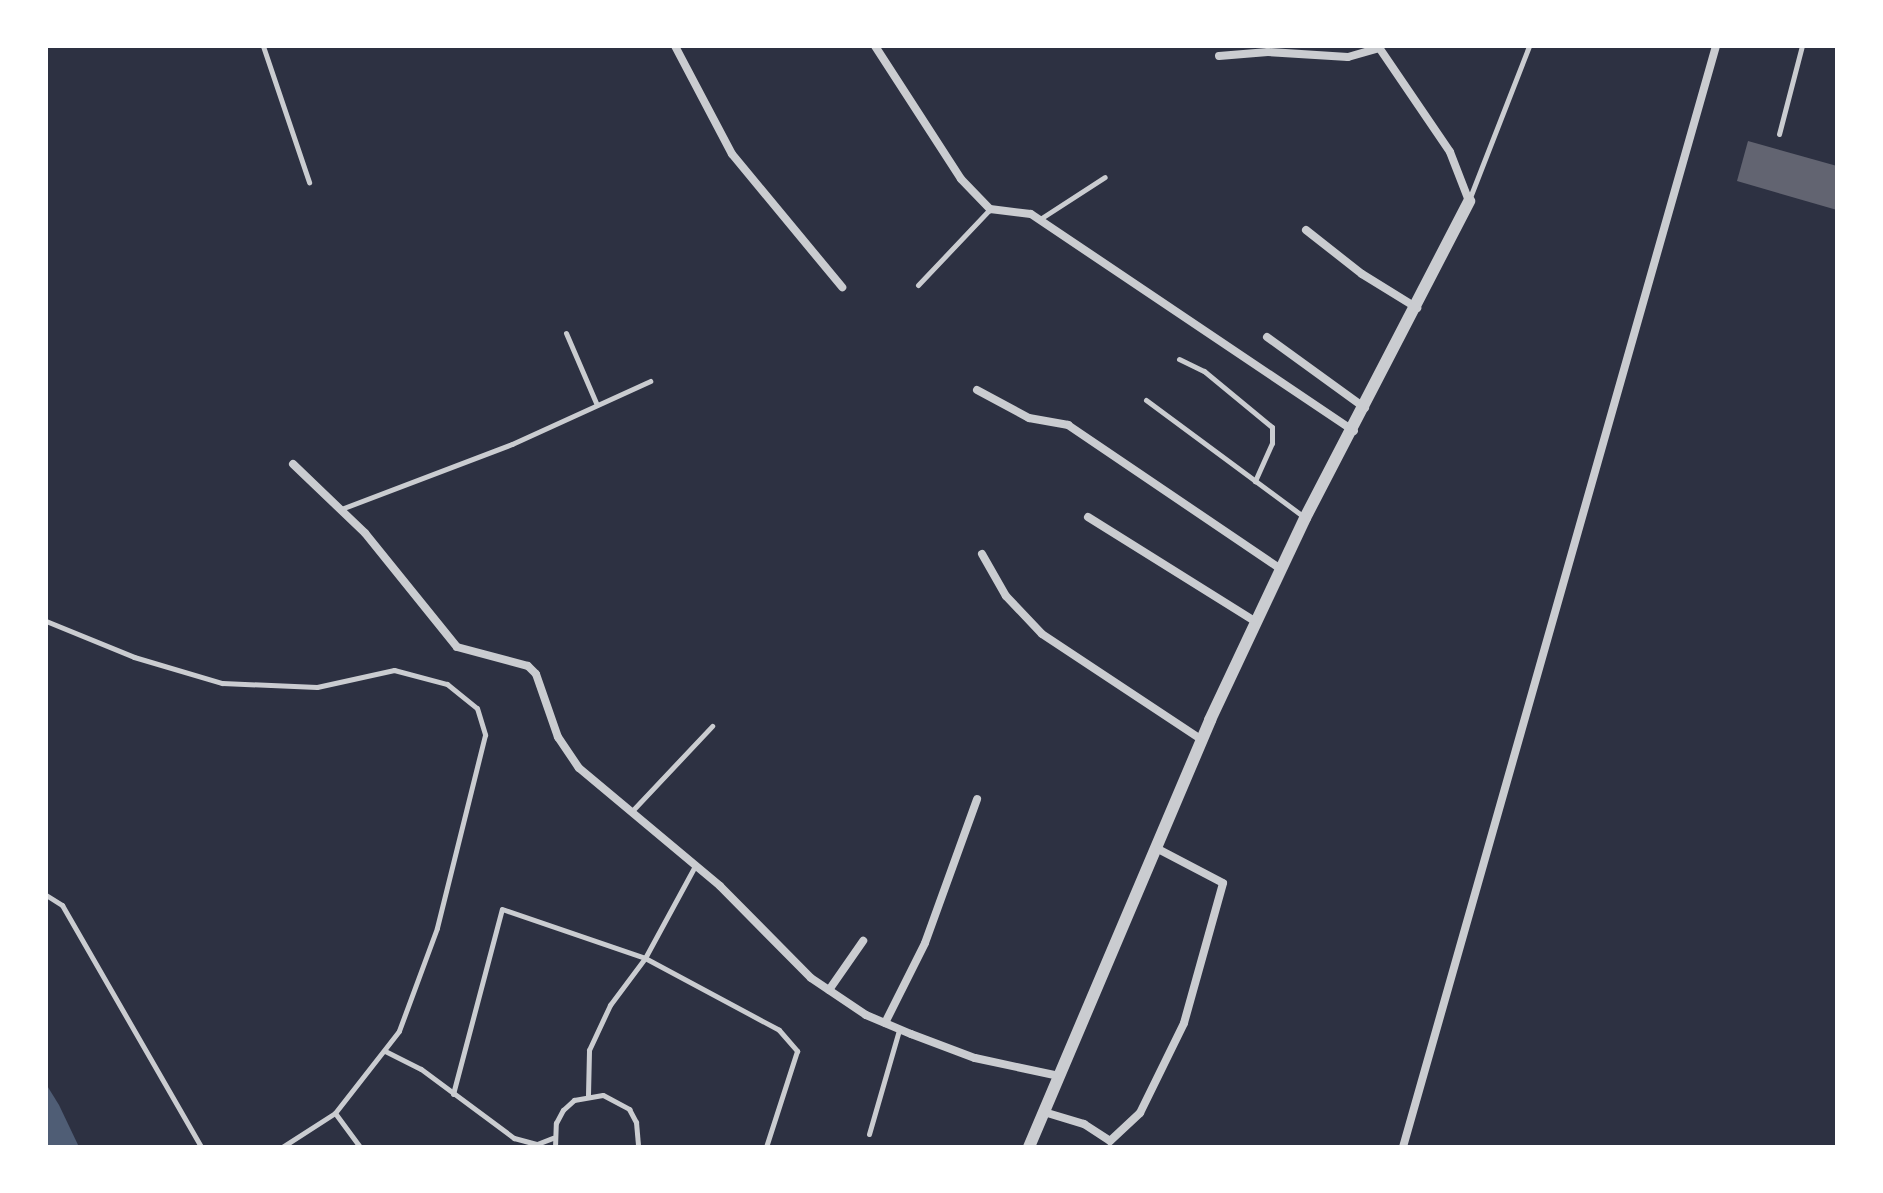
<!DOCTYPE html>
<html>
<head>
<meta charset="utf-8">
<style>
  body { margin:0 }
  #map { position:relative; width:1883px; height:1193px; overflow:hidden; background:#2d3142; font-family:Helvetica,sans-serif }
  div>[style] { position:absolute }
  [style*='--x'] { left:calc(var(--x)*1px); top:calc(var(--y)*1px); width:calc(var(--w)*1px); rotate:calc(var(--a)*1deg) }
  .water>* { inset:0; background:#4f5d75 }
  .building>* { inset:0; background:#626471 }
  .service>* { height:5px; margin:-2.5px; padding:0 2.5px; transform-origin:2.5px; border-radius:2.5px; background:#caccd0 }
  .minor>* { height:8px; margin:-4px; padding:0 4px; transform-origin:4px; border-radius:4px; background:#caccd0 }
  .tertiary>* { height:12px; margin:-6px; padding:0 6px; transform-origin:6px; border-radius:6px; background:#caccd0 }
  span { translate:-50% -50%; white-space:nowrap; text-align:center; line-height:1.15; -webkit-text-stroke:8px #fff; paint-order:stroke }
  .frame { position:absolute; inset:0; border:48px solid #fff; pointer-events:none }
</style>
</head>
<body>
<div id="map">
  <div class="water">
    <div style="clip-path:polygon(46px 1084px,59px 1105px,79px 1147px,46px 1147px)"></div>
  </div>
  <div class="building">
    <div style="clip-path:polygon(1748px 141px,1837px 166px,1837px 210px,1737px 181px)"></div>
  </div>
  <div class="service">
    <div style="--x:263;--y:46;--w:144;--a:71.3"></div>
    <div style="--x:1779;--y:134;--w:91;--a:-75.4"></div>
    <div style="--x:1469;--y:200;--w:165;--a:-68.7"></div>
    <div style="--x:1040;--y:219;--w:77;--a:-32.9"></div>
    <div style="--x:918;--y:285;--w:105;--a:-46.5"></div>
    <div style="--x:566;--y:333;--w:78;--a:66.7"></div>
    <div style="--x:1179;--y:359;--w:28;--a:26"></div>
    <div style="--x:1204;--y:371;--w:88;--a:39.5"></div>
    <div style="--x:1272;--y:427;--w:16;--a:90"></div>
    <div style="--x:1272;--y:443;--w:42;--a:114.1"></div>
    <div style="--x:1146;--y:400;--w:197;--a:36.5"></div>
    <div style="--x:341;--y:509;--w:183;--a:-20.8"></div>
    <div style="--x:512;--y:444;--w:152;--a:-24.5"></div>
    <div style="--x:46;--y:621;--w:95;--a:22.2"></div>
    <div style="--x:134;--y:657;--w:92;--a:16.5"></div>
    <div style="--x:222;--y:683;--w:95;--a:2.4"></div>
    <div style="--x:317;--y:687;--w:79;--a:-12.4"></div>
    <div style="--x:394;--y:670;--w:55;--a:14.8"></div>
    <div style="--x:447;--y:684;--w:38;--a:39"></div>
    <div style="--x:477;--y:708;--w:28;--a:73"></div>
    <div style="--x:485;--y:735;--w:199;--a:104"></div>
    <div style="--x:437;--y:928;--w:110;--a:110.3"></div>
    <div style="--x:399;--y:1031;--w:104;--a:128"></div>
    <div style="--x:335;--y:1113;--w:63;--a:147.3"></div>
    <div style="--x:632;--y:811;--w:117;--a:-46.7"></div>
    <div style="--x:46;--y:895;--w:19;--a:32"></div>
    <div style="--x:62;--y:905;--w:279;--a:60.1"></div>
    <div style="--x:385;--y:1051;--w:40;--a:26.6"></div>
    <div style="--x:421;--y:1069;--w:116;--a:36.6"></div>
    <div style="--x:514;--y:1138;--w:24;--a:15"></div>
    <div style="--x:537;--y:1144;--w:17;--a:-21"></div>
    <div style="--x:453;--y:1094;--w:191;--a:-75.2"></div>
    <div style="--x:502;--y:909;--w:151;--a:18.9"></div>
    <div style="--x:645;--y:958;--w:105;--a:-61.5"></div>
    <div style="--x:588;--y:1095;--w:45;--a:-88.7"></div>
    <div style="--x:589;--y:1050;--w:50;--a:-65"></div>
    <div style="--x:610;--y:1005;--w:59;--a:-53.3"></div>
    <div style="--x:645;--y:958;--w:152;--a:28.2"></div>
    <div style="--x:779;--y:1030;--w:28;--a:49"></div>
    <div style="--x:797;--y:1051;--w:101;--a:107.9"></div>
    <div style="--x:335;--y:1113;--w:42;--a:53.7"></div>
    <div style="--x:869;--y:1134;--w:108;--a:-73.9"></div>
    <div style="--x:555;--y:1147;--w:24;--a:-88"></div>
    <div style="--x:556;--y:1123;--w:15;--a:-62"></div>
    <div style="--x:563;--y:1110;--w:15;--a:-42"></div>
    <div style="--x:574;--y:1100;--w:29;--a:-10"></div>
    <div style="--x:603;--y:1095;--w:30;--a:28"></div>
    <div style="--x:629;--y:1109;--w:15;--a:62"></div>
    <div style="--x:636;--y:1122;--w:25;--a:85"></div>
  </div>
  <div class="minor">
    <div style="--x:675;--y:46;--w:122;--a:62.2"></div>
    <div style="--x:732;--y:154;--w:173;--a:50.4"></div>
    <div style="--x:875;--y:46;--w:158;--a:57.1"></div>
    <div style="--x:961;--y:179;--w:42;--a:46"></div>
    <div style="--x:990;--y:209;--w:41;--a:7"></div>
    <div style="--x:1031;--y:214;--w:389;--a:33.9"></div>
    <div style="--x:1378;--y:46;--w:128;--a:55.8"></div>
    <div style="--x:1450;--y:152;--w:53;--a:68.8"></div>
    <div style="--x:1219;--y:56;--w:49;--a:-4.7"></div>
    <div style="--x:1268;--y:52;--w:80;--a:3.6"></div>
    <div style="--x:1348;--y:57;--w:32;--a:-16"></div>
    <div style="--x:1306;--y:230;--w:71;--a:38.2"></div>
    <div style="--x:1362;--y:274;--w:65;--a:31.7"></div>
    <div style="--x:1267;--y:337;--w:121;--a:35.9"></div>
    <div style="--x:977;--y:390;--w:59;--a:28.3"></div>
    <div style="--x:1029;--y:418;--w:40;--a:10"></div>
    <div style="--x:1068;--y:425;--w:257;--a:34.1"></div>
    <div style="--x:293;--y:464;--w:100;--a:43.8"></div>
    <div style="--x:365;--y:533;--w:146;--a:51.1"></div>
    <div style="--x:457;--y:647;--w:73;--a:15"></div>
    <div style="--x:528;--y:666;--w:11;--a:45"></div>
    <div style="--x:536;--y:674;--w:67;--a:70.8"></div>
    <div style="--x:558;--y:737;--w:37;--a:56"></div>
    <div style="--x:579;--y:768;--w:184;--a:39.9"></div>
    <div style="--x:720;--y:886;--w:129;--a:45.3"></div>
    <div style="--x:811;--y:978;--w:66;--a:33.9"></div>
    <div style="--x:866;--y:1015;--w:49;--a:22.9"></div>
    <div style="--x:911;--y:1034;--w:68;--a:20.6"></div>
    <div style="--x:975;--y:1058;--w:86;--a:12.1"></div>
    <div style="--x:1088;--y:517;--w:198;--a:32"></div>
    <div style="--x:982;--y:554;--w:48;--a:60.3"></div>
    <div style="--x:1006;--y:596;--w:52;--a:46.5"></div>
    <div style="--x:1042;--y:634;--w:192;--a:33.5"></div>
    <div style="--x:829;--y:990;--w:60;--a:-55.2"></div>
    <div style="--x:885;--y:1023;--w:89;--a:-63.4"></div>
    <div style="--x:925;--y:943;--w:153;--a:-70.1"></div>
    <div style="--x:1044;--y:1112;--w:42;--a:16.7"></div>
    <div style="--x:1084;--y:1124;--w:31;--a:33"></div>
    <div style="--x:1110;--y:1141;--w:41;--a:-43"></div>
    <div style="--x:1140;--y:1113;--w:100;--a:-63.9"></div>
    <div style="--x:1184;--y:1023;--w:145;--a:-74.4"></div>
    <div style="--x:1223;--y:883;--w:76;--a:-152.4"></div>
    <div style="--x:1403;--y:1147;--w:1145;--a:-74.13"></div>
  </div>
  <div class="tertiary">
    <div style="--x:1029;--y:1147;--w:464;--a:-67"></div>
    <div style="--x:1210;--y:720;--w:223;--a:-64.8"></div>
    <div style="--x:1305;--y:518;--w:357;--a:-62.6"></div>
  </div>
  <div class="frame"></div>
</div>
</body>
</html>
